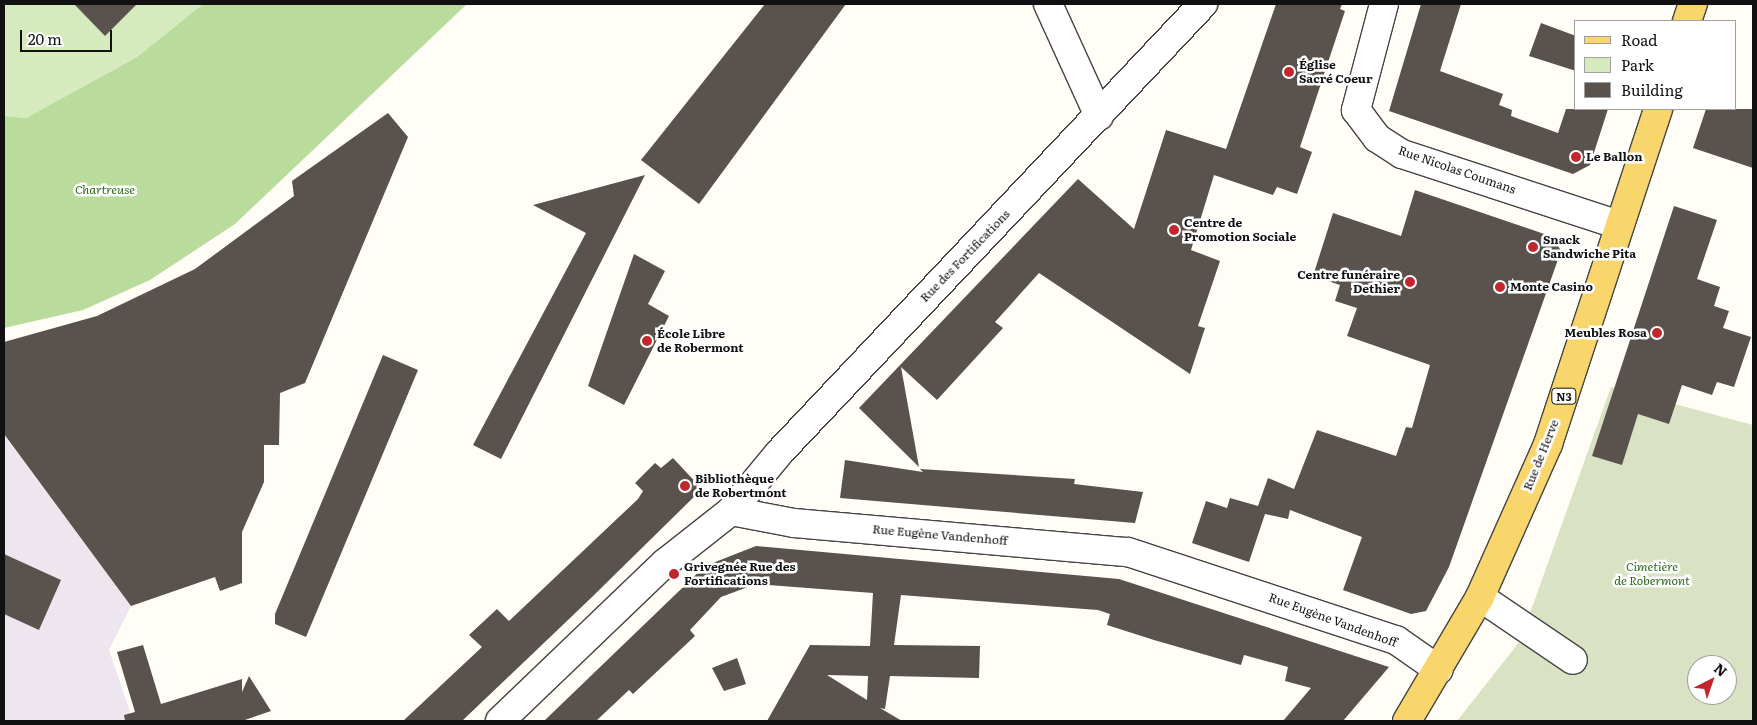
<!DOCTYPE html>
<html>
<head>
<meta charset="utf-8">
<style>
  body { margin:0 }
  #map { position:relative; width:1757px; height:725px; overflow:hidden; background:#fffdf5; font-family:Literata,serif }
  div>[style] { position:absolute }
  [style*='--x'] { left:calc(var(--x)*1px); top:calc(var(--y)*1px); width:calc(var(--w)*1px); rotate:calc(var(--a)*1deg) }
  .industrial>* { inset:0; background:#eee6ef }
  .green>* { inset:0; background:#d5ebbd }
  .forest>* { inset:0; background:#b9dc9c }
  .cemetery>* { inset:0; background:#d9e3c4 }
  .building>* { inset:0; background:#5a524d }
  .roads { filter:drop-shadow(1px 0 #444) drop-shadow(-1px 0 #444) drop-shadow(0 1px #444) drop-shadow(0 -1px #444) }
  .street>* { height:28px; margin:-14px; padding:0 14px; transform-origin:14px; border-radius:14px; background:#fff }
  .primary>* { height:28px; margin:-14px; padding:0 14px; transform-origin:14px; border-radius:14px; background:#f9d66b }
  .dots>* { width:14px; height:14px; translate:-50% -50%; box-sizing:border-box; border:2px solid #fff; border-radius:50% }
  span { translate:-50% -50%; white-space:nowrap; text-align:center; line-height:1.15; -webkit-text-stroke:5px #fff; paint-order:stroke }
  .shield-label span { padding:1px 4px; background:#fff; border:1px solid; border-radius:4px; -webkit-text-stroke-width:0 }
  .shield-label { font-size:11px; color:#111; font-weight:700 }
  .poi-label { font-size:12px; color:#111; font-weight:700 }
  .left { translate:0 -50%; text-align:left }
  .right { translate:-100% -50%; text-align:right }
  .street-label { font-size:12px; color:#111 }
  .park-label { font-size:12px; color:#2f6b1f; font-style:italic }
  .frame { position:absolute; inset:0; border:5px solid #111; pointer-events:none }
  .legend { position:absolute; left:1574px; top:20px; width:162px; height:90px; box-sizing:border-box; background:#fff; border:1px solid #a0a0a0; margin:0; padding:6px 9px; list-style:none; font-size:15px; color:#111 }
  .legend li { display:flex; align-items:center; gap:10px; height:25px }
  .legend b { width:25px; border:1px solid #a0a0a0 }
  .north { position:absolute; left:1687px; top:655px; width:50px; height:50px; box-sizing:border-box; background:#fff; border:1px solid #a0a0a0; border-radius:50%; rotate:41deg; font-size:14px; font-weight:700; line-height:20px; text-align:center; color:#111 }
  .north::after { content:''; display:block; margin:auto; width:18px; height:22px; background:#c4262e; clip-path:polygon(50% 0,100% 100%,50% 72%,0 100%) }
  .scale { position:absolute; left:20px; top:30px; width:92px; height:22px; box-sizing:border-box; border:2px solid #111; border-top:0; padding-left:6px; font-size:15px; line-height:18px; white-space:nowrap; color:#111; -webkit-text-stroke:4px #fff; paint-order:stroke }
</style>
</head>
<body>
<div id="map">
  <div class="industrial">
    <div style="clip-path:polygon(4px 435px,131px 606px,109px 650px,130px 712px,122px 721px,4px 721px)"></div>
  </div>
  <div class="green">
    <div style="clip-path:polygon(4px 4px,203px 4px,137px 57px,26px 118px,4px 116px)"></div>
  </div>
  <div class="forest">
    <div style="clip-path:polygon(203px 4px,467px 4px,235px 224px,150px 280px,83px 310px,4px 328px,4px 116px,26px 118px,137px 57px)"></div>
  </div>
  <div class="cemetery">
    <div style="clip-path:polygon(evenodd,1611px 387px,1753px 425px,1753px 721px,1457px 721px,1520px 641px,1611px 387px,1697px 665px,1727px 665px,1727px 695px,1697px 695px,1697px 665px)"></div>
  </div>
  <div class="building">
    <div style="clip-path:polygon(74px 4px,137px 4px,105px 36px)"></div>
    <div style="clip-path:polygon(765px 4px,846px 4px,699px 204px,641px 160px)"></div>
    <div style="clip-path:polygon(1276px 4px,1342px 4px,1340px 9px,1345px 11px,1300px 147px,1312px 152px,1297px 194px,1277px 187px,1273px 195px,1214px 175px,1191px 250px,1220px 261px,1198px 326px,1205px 328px,1190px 374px,1039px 273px,995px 322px,1003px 328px,937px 400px,901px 367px,919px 467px,859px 408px,1078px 179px,1134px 229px,1166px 130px,1226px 149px)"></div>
    <div style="clip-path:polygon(1421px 4px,1461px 4px,1440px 71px,1503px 94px,1499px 105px,1512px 110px,1511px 116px,1558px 133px,1566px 109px,1608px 109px,1590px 165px,1573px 174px,1389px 111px)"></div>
    <div style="clip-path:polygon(1541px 23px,1576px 36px,1576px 71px,1529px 56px)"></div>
    <div style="clip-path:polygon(1706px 109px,1753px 109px,1753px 168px,1693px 148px)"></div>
    <div style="clip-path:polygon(388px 113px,408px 137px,305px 383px,280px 393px,279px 445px,264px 445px,264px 482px,242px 532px,242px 583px,220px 591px,215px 577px,131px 606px,4px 434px,4px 342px,97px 316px,195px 269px,294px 196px,292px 181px)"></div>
    <div style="clip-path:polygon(645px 175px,501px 459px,473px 445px,586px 233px,533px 205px)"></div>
    <div style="clip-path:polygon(1415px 190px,1553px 237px,1561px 251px,1449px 567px,1426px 611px,1411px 614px,1343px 590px,1362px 537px,1290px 510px,1288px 519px,1265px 514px,1249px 562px,1192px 543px,1206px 501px,1227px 508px,1230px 498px,1258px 506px,1268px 478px,1294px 489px,1317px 430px,1396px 456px,1406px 427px,1412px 428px,1430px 365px,1347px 336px,1357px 308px,1335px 301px,1340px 285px,1313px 276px,1333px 213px,1401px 236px)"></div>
    <div style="clip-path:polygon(1674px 206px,1717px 220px,1697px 279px,1720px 287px,1714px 306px,1729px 311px,1723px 328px,1751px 337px,1734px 387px,1717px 382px,1712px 395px,1682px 385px,1669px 424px,1638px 414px,1622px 465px,1592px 456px)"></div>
    <div style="clip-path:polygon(634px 254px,665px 271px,648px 304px,669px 316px,624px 405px,588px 386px)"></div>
    <div style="clip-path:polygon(383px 355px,418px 370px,306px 637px,275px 624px,275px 614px)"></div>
    <div style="clip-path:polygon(673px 458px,702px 489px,591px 598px,462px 721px,403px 721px,482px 647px,469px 635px,497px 609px,509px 621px,638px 499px,643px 491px,635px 483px,655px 463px,661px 468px)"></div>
    <div style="clip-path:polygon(845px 460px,923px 472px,920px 469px,1075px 479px,1074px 484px,1143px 492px,1135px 523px,840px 498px)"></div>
    <div style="clip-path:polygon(evenodd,756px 546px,1119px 579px,1389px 667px,1343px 721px,1283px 721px,1311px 688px,1285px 681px,1288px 667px,1244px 655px,1241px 665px,1154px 640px,1107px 625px,1110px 614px,1098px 610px,901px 595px,894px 645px,980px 646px,979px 678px,890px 676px,885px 709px,880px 708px,902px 721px,767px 721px,810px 645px,870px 646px,873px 593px,756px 584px,721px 597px,690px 630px,695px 636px,633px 694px,629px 690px,596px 721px,544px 721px,705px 566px,756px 546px,827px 675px,868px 676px,867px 700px,827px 675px)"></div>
    <div style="clip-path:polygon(4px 554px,61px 580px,39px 630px,4px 614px)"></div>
    <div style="clip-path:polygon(143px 645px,161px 704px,242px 679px,242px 692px,249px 676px,271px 711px,242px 721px,125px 721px,124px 715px,135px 712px,117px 652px)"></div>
    <div style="clip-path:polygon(737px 658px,746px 684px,724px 691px,712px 668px)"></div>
  </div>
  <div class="roads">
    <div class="street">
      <div style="--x:1048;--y:4;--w:123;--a:65.5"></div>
      <div style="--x:1384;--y:4;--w:110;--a:104.8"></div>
      <div style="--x:1356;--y:110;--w:35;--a:53"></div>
      <div style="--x:1377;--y:138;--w:30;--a:33"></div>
      <div style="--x:1402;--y:154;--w:228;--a:18.1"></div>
      <div style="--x:731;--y:511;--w:64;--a:10.8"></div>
      <div style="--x:794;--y:523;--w:335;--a:5"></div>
      <div style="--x:1128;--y:552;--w:282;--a:18.2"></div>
      <div style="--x:1396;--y:640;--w:52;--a:34.9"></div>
      <div style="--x:1480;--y:597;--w:112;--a:34.1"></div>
      <div style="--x:500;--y:721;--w:228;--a:-43.8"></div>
      <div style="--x:665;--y:563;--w:84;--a:-38.2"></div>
      <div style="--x:731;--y:511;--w:75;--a:-50.4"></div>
      <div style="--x:779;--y:453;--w:618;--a:-46.64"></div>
    </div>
    <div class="primary">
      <div style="--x:1687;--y:21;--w:18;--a:-71"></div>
      <div style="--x:1407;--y:721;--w:144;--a:-59.5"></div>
      <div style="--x:1480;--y:597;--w:167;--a:-66"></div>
      <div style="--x:1548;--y:444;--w:353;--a:-71.8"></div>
    </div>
  </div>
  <div class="dots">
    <div style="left:1289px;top:72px;background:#c4262e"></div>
    <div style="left:1576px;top:157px;background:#c4262e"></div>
    <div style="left:1174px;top:230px;background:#c4262e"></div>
    <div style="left:1533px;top:247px;background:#c4262e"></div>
    <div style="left:1410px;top:282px;background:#c4262e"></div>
    <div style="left:1500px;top:287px;background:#c4262e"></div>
    <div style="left:1657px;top:333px;background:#c4262e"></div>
    <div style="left:647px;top:341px;background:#c4262e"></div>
    <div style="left:685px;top:486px;background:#c4262e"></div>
    <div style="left:674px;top:574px;background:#c4262e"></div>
  </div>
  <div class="shield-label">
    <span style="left:1564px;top:396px">N3</span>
  </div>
  <div class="poi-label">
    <span class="left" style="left:1299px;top:72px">Église<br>Sacré Coeur</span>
    <span class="left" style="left:1586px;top:157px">Le Ballon</span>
    <span class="left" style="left:1184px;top:230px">Centre de<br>Promotion Sociale</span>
    <span class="left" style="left:1543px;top:247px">Snack<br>Sandwiche Pita</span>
    <span class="right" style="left:1400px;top:282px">Centre funéraire<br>Dethier</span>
    <span class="left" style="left:1510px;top:287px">Monte Casino</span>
    <span class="right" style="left:1647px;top:333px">Meubles Rosa</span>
    <span class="left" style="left:657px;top:341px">École Libre<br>de Robermont</span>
    <span class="left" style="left:695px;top:486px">Bibliothèque<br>de Robertmont</span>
    <span class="left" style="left:684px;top:574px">Grivegnée Rue des<br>Fortifications</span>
  </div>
  <div class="street-label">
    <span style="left:1457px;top:170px;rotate:19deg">Rue Nicolas Coumans</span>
    <span style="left:965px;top:256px;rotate:-46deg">Rue des Fortifications</span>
    <span style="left:1541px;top:455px;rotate:-68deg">Rue de Herve</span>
    <span style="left:940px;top:535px;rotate:5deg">Rue Eugène Vandenhoff</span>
    <span style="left:1333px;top:620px;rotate:20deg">Rue Eugène Vandenhoff</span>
  </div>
  <div class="park-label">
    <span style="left:105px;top:190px">Chartreuse</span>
    <span style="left:1652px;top:574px">Cimetière<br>de Robermont</span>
  </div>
  <div class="frame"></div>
  <ul class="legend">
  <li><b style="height:6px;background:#f9d66b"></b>Road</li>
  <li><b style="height:14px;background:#d5ebbd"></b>Park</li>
  <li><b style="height:14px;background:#5a524d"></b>Building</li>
  </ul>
  <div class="north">N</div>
  <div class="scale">20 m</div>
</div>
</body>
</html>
